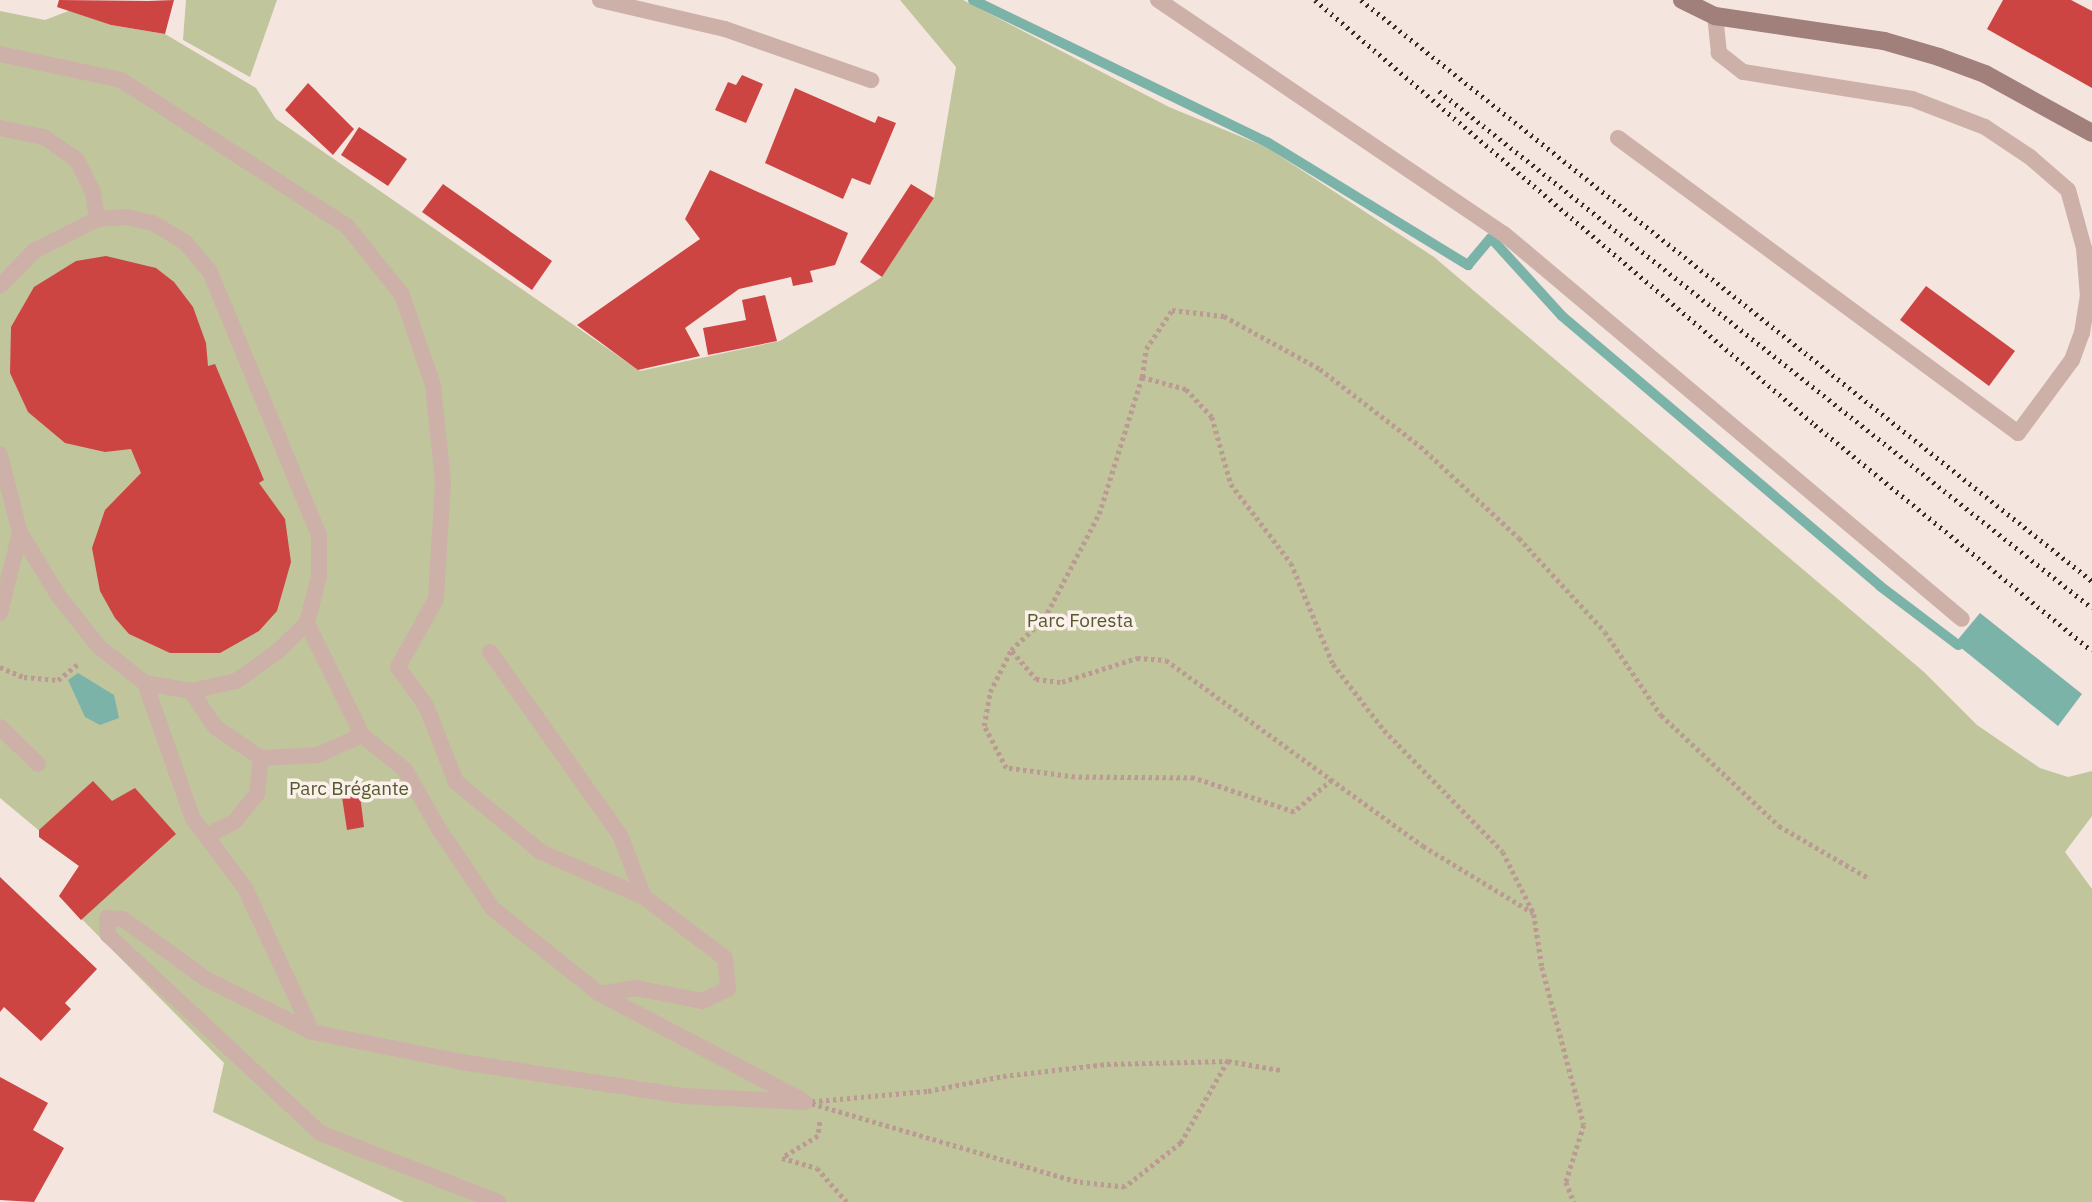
<!DOCTYPE html>
<html>
<head>
<meta charset="utf-8">
<style>
  body { margin:0 }
  #map { position:relative; width:2092px; height:1202px; overflow:hidden; background:#f4e5de; font-family:"IBM Plex Sans",sans-serif }
  div>[style] { position:absolute }
  [style*='--x'] { left:calc(var(--x)*1px); top:calc(var(--y)*1px); width:calc(var(--w)*1px); rotate:calc(var(--a)*1deg) }
  .green>* { inset:0; background:#c0c59c }
  .water>* { inset:0; background:#7bb3a9 }
  .stream>* { height:10px; margin:-5px; padding:0 5px; transform-origin:5px; border-radius:5px; background:#7bb3a9 }
  .building>* { inset:0; background:#cd4543 }
  .path>* { height:4.5px; margin-top:-2.25px; transform-origin:0; background:repeating-linear-gradient(90deg,#ba9a93 0 3.5px,transparent 0 7px) }
  .service>* { height:16px; margin:-8px; padding:0 8px; transform-origin:8px; border-radius:8px; background:#cdb1a9 }
  .secondary>* { height:18px; margin:-9px; padding:0 9px; transform-origin:9px; border-radius:9px; background:#a17f7a }
  .rail>* { height:5px; margin-top:-2.5px; transform-origin:0; background:repeating-linear-gradient(90deg,#3a2b29 0 2px,transparent 0 7px) }
  span { translate:-50% -50%; white-space:nowrap; text-align:center; line-height:1.15; -webkit-text-stroke:7px #fbf0eb; paint-order:stroke }
  .park-label { font-size:19px; color:#545a2b }
</style>
</head>
<body>
<div id="map">
  <div class="green">
    <div style="clip-path:polygon(186px 0,277px 0,250px 77px,183px 40px)"></div>
    <div style="clip-path:polygon(900px 0,963px 0,1169px 107px,1266px 147px,1434px 257px,1924px 672px,1977px 725px,2040px 768px,2068px 777px,2092px 771px,2092px 816px,2065px 852px,2092px 889px,2092px 1202px,404px 1202px,213px 1112px,224px 1063px,59px 896px,79px 866px,39px 837px,42px 833px,0 798px,0 11px,45px 20px,71px 10px,111px 25px,165px 34px,256px 88px,276px 119px,640px 371px,780px 341px,882px 277px,934px 198px,956px 67px)"></div>
  </div>
  <div class="water">
    <div style="clip-path:polygon(1980px 613px,2082px 694px,2058px 726px,1955px 643px)"></div>
    <div style="clip-path:polygon(78px 673px,114px 695px,119px 718px,100px 725px,85px 717px,68px 680px)"></div>
  </div>
  <div class="stream">
    <div style="--x:973;--y:0;--w:326;--a:25.8"></div>
    <div style="--x:1267;--y:142;--w:236;--a:31.5"></div>
    <div style="--x:1468;--y:265;--w:35;--a:-50"></div>
    <div style="--x:1491;--y:238;--w:105;--a:47.7"></div>
    <div style="--x:1562;--y:316;--w:417;--a:40.3"></div>
    <div style="--x:1880;--y:586;--w:98;--a:37.1"></div>
  </div>
  <div class="building">
    <div style="clip-path:polygon(59px 0,148px 1px,174px 0,165px 34px,111px 25px,57px 7px)"></div>
    <div style="clip-path:polygon(2003px 0,2071px 0,2092px 11px,2092px 88px,1987px 29px)"></div>
    <div style="clip-path:polygon(742px 75px,763px 84px,746px 123px,715px 110px,728px 82px,736px 85px)"></div>
    <div style="clip-path:polygon(308px 83px,354px 129px,333px 155px,285px 110px)"></div>
    <div style="clip-path:polygon(795px 88px,875px 123px,878px 116px,896px 123px,870px 185px,852px 178px,843px 199px,765px 163px)"></div>
    <div style="clip-path:polygon(359px 127px,407px 159px,388px 186px,341px 155px)"></div>
    <div style="clip-path:polygon(710px 170px,848px 233px,835px 265px,810px 271px,813px 282px,793px 286px,791px 277px,739px 289px,685px 328px,700px 356px,638px 370px,577px 325px,700px 239px,685px 219px)"></div>
    <div style="clip-path:polygon(443px 184px,552px 261px,532px 290px,422px 212px)"></div>
    <div style="clip-path:polygon(911px 184px,934px 198px,882px 277px,860px 262px)"></div>
    <div style="clip-path:polygon(106px 256px,156px 268px,174px 282px,193px 307px,206px 343px,208px 366px,215px 364px,264px 480px,259px 483px,285px 519px,291px 562px,277px 611px,259px 631px,220px 653px,170px 653px,129px 634px,115px 618px,100px 591px,92px 548px,105px 510px,141px 473px,131px 449px,105px 452px,65px 443px,28px 412px,10px 373px,11px 327px,34px 287px,76px 261px)"></div>
    <div style="clip-path:polygon(1926px 286px,2015px 351px,1989px 386px,1900px 320px)"></div>
    <div style="clip-path:polygon(765px 295px,777px 341px,708px 355px,703px 328px,746px 320px,742px 300px)"></div>
    <div style="clip-path:polygon(93px 781px,112px 801px,135px 788px,176px 834px,81px 920px,59px 896px,79px 866px,39px 837px,39px 830px)"></div>
    <div style="clip-path:polygon(360px 795px,364px 827px,347px 830px,342px 797px)"></div>
    <div style="clip-path:polygon(0 877px,97px 969px,65px 1003px,71px 1009px,41px 1041px,4px 1007px,0 1012px)"></div>
    <div style="clip-path:polygon(0 1077px,48px 1103px,33px 1130px,64px 1148px,34px 1202px,0 1200px)"></div>
  </div>
  <div class="path">
    <div style="--x:1142;--y:377;--w:46;--a:15.3"></div>
    <div style="--x:1186;--y:389;--w:38;--a:47"></div>
    <div style="--x:1212;--y:417;--w:70;--a:74.2"></div>
    <div style="--x:1231;--y:484;--w:99;--a:52.8"></div>
    <div style="--x:1291;--y:563;--w:109;--a:67.4"></div>
    <div style="--x:1333;--y:664;--w:83;--a:52.3"></div>
    <div style="--x:1384;--y:730;--w:170;--a:45.7"></div>
    <div style="--x:1503;--y:852;--w:69;--a:63.4"></div>
    <div style="--x:1534;--y:914;--w:54;--a:81.4"></div>
    <div style="--x:1542;--y:967;--w:163;--a:75.1"></div>
    <div style="--x:1584;--y:1125;--w:60;--a:107.5"></div>
    <div style="--x:1566;--y:1182;--w:22;--a:68"></div>
    <div style="--x:1012;--y:651;--w:37;--a:49"></div>
    <div style="--x:1036;--y:679;--w:26;--a:7"></div>
    <div style="--x:1062;--y:682;--w:79;--a:-17.7"></div>
    <div style="--x:1137;--y:658;--w:29;--a:4"></div>
    <div style="--x:1166;--y:660;--w:317;--a:35.9"></div>
    <div style="--x:1423;--y:846;--w:129;--a:31.3"></div>
    <div style="--x:0;--y:667;--w:26;--a:23"></div>
    <div style="--x:24;--y:677;--w:34;--a:5"></div>
    <div style="--x:58;--y:680;--w:27;--a:-39"></div>
    <div style="--x:1332;--y:780;--w:50;--a:139.9"></div>
    <div style="--x:1294;--y:812;--w:106;--a:-161.2"></div>
    <div style="--x:1194;--y:778;--w:119;--a:-179.5"></div>
    <div style="--x:1075;--y:777;--w:70;--a:-172.6"></div>
    <div style="--x:1006;--y:768;--w:47;--a:-117.6"></div>
    <div style="--x:984;--y:726;--w:35;--a:-80"></div>
    <div style="--x:990;--y:692;--w:47;--a:-63.4"></div>
    <div style="--x:1011;--y:650;--w:45;--a:-43.2"></div>
    <div style="--x:1044;--y:619;--w:119;--a:-62.4"></div>
    <div style="--x:1099;--y:514;--w:144;--a:-72.6"></div>
    <div style="--x:1142;--y:377;--w:28;--a:-82"></div>
    <div style="--x:1146;--y:349;--w:47;--a:-56.3"></div>
    <div style="--x:1172;--y:310;--w:52;--a:6.6"></div>
    <div style="--x:1224;--y:316;--w:110;--a:28.9"></div>
    <div style="--x:1320;--y:369;--w:126;--a:37.6"></div>
    <div style="--x:1420;--y:446;--w:135;--a:42.9"></div>
    <div style="--x:1519;--y:538;--w:127;--a:47.5"></div>
    <div style="--x:1605;--y:632;--w:100;--a:56"></div>
    <div style="--x:1661;--y:715;--w:162;--a:43.2"></div>
    <div style="--x:1779;--y:826;--w:105;--a:30.2"></div>
    <div style="--x:1228;--y:1061;--w:95;--a:119.8"></div>
    <div style="--x:1181;--y:1143;--w:71;--a:141.8"></div>
    <div style="--x:1125;--y:1187;--w:48;--a:-174.1"></div>
    <div style="--x:1077;--y:1182;--w:284;--a:-163.6"></div>
    <div style="--x:805;--y:1102;--w:123;--a:-5.1"></div>
    <div style="--x:928;--y:1091;--w:76;--a:-11.3"></div>
    <div style="--x:1003;--y:1076;--w:105;--a:-6.6"></div>
    <div style="--x:1107;--y:1064;--w:121;--a:-1.4"></div>
    <div style="--x:1228;--y:1061;--w:53;--a:9.8"></div>
    <div style="--x:820;--y:1122;--w:14;--a:98"></div>
    <div style="--x:818;--y:1136;--w:42;--a:148.6"></div>
    <div style="--x:782;--y:1158;--w:36;--a:16"></div>
    <div style="--x:817;--y:1168;--w:45;--a:48.6"></div>
  </div>
  <div class="service">
    <div style="--x:600;--y:0;--w:128;--a:13.1"></div>
    <div style="--x:725;--y:29;--w:155;--a:19.3"></div>
    <div style="--x:1158;--y:0;--w:418;--a:34.1"></div>
    <div style="--x:1504;--y:234;--w:598;--a:40.05"></div>
    <div style="--x:0;--y:54;--w:124;--a:12.1"></div>
    <div style="--x:121;--y:80;--w:269;--a:32.9"></div>
    <div style="--x:347;--y:226;--w:88;--a:51.4"></div>
    <div style="--x:402;--y:295;--w:95;--a:71"></div>
    <div style="--x:433;--y:385;--w:97;--a:84.1"></div>
    <div style="--x:443;--y:481;--w:118;--a:93.4"></div>
    <div style="--x:436;--y:599;--w:78;--a:119.2"></div>
    <div style="--x:398;--y:667;--w:48;--a:54.3"></div>
    <div style="--x:426;--y:706;--w:82;--a:68.5"></div>
    <div style="--x:456;--y:782;--w:110;--a:39.5"></div>
    <div style="--x:541;--y:852;--w:112;--a:23.6"></div>
    <div style="--x:644;--y:897;--w:101;--a:37"></div>
    <div style="--x:725;--y:958;--w:31;--a:84"></div>
    <div style="--x:728;--y:989;--w:29;--a:155"></div>
    <div style="--x:702;--y:1001;--w:67;--a:-168.9"></div>
    <div style="--x:636;--y:988;--w:36;--a:171"></div>
    <div style="--x:0;--y:128;--w:45;--a:11.6"></div>
    <div style="--x:44;--y:137;--w:40;--a:34.9"></div>
    <div style="--x:77;--y:160;--w:37;--a:64"></div>
    <div style="--x:93;--y:193;--w:26;--a:81"></div>
    <div style="--x:1618;--y:138;--w:497;--a:36.4"></div>
    <div style="--x:2018;--y:433;--w:91;--a:-53.5"></div>
    <div style="--x:2072;--y:360;--w:29;--a:-70"></div>
    <div style="--x:2082;--y:333;--w:36;--a:-81"></div>
    <div style="--x:2088;--y:297;--w:49;--a:-94.7"></div>
    <div style="--x:2084;--y:248;--w:60;--a:-105.4"></div>
    <div style="--x:2068;--y:190;--w:50;--a:-139"></div>
    <div style="--x:2030;--y:157;--w:54;--a:-146.3"></div>
    <div style="--x:1985;--y:127;--w:78;--a:-159"></div>
    <div style="--x:1912;--y:99;--w:171;--a:-170.9"></div>
    <div style="--x:1743;--y:72;--w:31;--a:-142"></div>
    <div style="--x:1719;--y:53;--w:37;--a:-96"></div>
    <div style="--x:0;--y:286;--w:49;--a:-45.8"></div>
    <div style="--x:34;--y:251;--w:71;--a:-26.9"></div>
    <div style="--x:97;--y:219;--w:29;--a:-4"></div>
    <div style="--x:126;--y:217;--w:28;--a:13"></div>
    <div style="--x:153;--y:223;--w:37;--a:31"></div>
    <div style="--x:185;--y:242;--w:39;--a:50"></div>
    <div style="--x:210;--y:272;--w:285;--a:67.5"></div>
    <div style="--x:319;--y:535;--w:41;--a:90"></div>
    <div style="--x:319;--y:576;--w:49;--a:104.3"></div>
    <div style="--x:307;--y:623;--w:42;--a:136"></div>
    <div style="--x:277;--y:652;--w:50;--a:144.7"></div>
    <div style="--x:236;--y:681;--w:46;--a:167.5"></div>
    <div style="--x:191;--y:691;--w:47;--a:-170.1"></div>
    <div style="--x:145;--y:683;--w:58;--a:-142"></div>
    <div style="--x:99;--y:647;--w:66;--a:-128.3"></div>
    <div style="--x:58;--y:595;--w:73;--a:-121.5"></div>
    <div style="--x:20;--y:533;--w:81;--a:-104.4"></div>
    <div style="--x:0;--y:613;--w:82;--a:-76"></div>
    <div style="--x:307;--y:623;--w:125;--a:63.8"></div>
    <div style="--x:362;--y:735;--w:55;--a:39.1"></div>
    <div style="--x:405;--y:770;--w:68;--a:60"></div>
    <div style="--x:439;--y:829;--w:97;--a:56"></div>
    <div style="--x:493;--y:909;--w:137;--a:38.5"></div>
    <div style="--x:600;--y:994;--w:226;--a:27.7"></div>
    <div style="--x:490;--y:652;--w:224;--a:54.6"></div>
    <div style="--x:620;--y:835;--w:66;--a:68.8"></div>
    <div style="--x:145;--y:683;--w:144;--a:70.6"></div>
    <div style="--x:193;--y:819;--w:86;--a:53"></div>
    <div style="--x:245;--y:888;--w:159;--a:65"></div>
    <div style="--x:312;--y:1032;--w:153;--a:11.3"></div>
    <div style="--x:462;--y:1062;--w:226;--a:8.7"></div>
    <div style="--x:685;--y:1096;--w:120;--a:2.9"></div>
    <div style="--x:191;--y:691;--w:43;--a:56.3"></div>
    <div style="--x:215;--y:727;--w:55;--a:34"></div>
    <div style="--x:261;--y:758;--w:57;--a:-3"></div>
    <div style="--x:318;--y:755;--w:48;--a:-24.4"></div>
    <div style="--x:0;--y:727;--w:53;--a:44.2"></div>
    <div style="--x:206;--y:836;--w:33;--a:-27"></div>
    <div style="--x:235;--y:821;--w:35;--a:-51"></div>
    <div style="--x:257;--y:794;--w:36;--a:-84"></div>
    <div style="--x:312;--y:1032;--w:119;--a:-153.4"></div>
    <div style="--x:206;--y:979;--w:102;--a:-144.1"></div>
    <div style="--x:123;--y:919;--w:16;--a:-176"></div>
    <div style="--x:107;--y:918;--w:17;--a:87"></div>
    <div style="--x:108;--y:935;--w:290;--a:43"></div>
    <div style="--x:320;--y:1133;--w:191;--a:21.2"></div>
  </div>
  <div class="secondary">
    <div style="--x:1682;--y:0;--w:37;--a:26"></div>
    <div style="--x:1715;--y:16;--w:171;--a:8.4"></div>
    <div style="--x:1884;--y:41;--w:57;--a:16.2"></div>
    <div style="--x:1939;--y:57;--w:49;--a:20.3"></div>
    <div style="--x:1985;--y:74;--w:122;--a:28.9"></div>
  </div>
  <div class="rail">
    <div style="--x:1315;--y:0;--w:656;--a:40.36"></div>
    <div style="--x:1815;--y:425;--w:357;--a:39.2"></div>
    <div style="--x:1361;--y:0;--w:934;--a:38.48"></div>
    <div style="--x:1439;--y:91;--w:833;--a:38.37"></div>
  </div>
  <div class="park-label">
    <span style="left:1080px;top:621px">Parc Foresta</span>
    <span style="left:349px;top:789px">Parc Brégante</span>
  </div>
</div>
</body>
</html>
